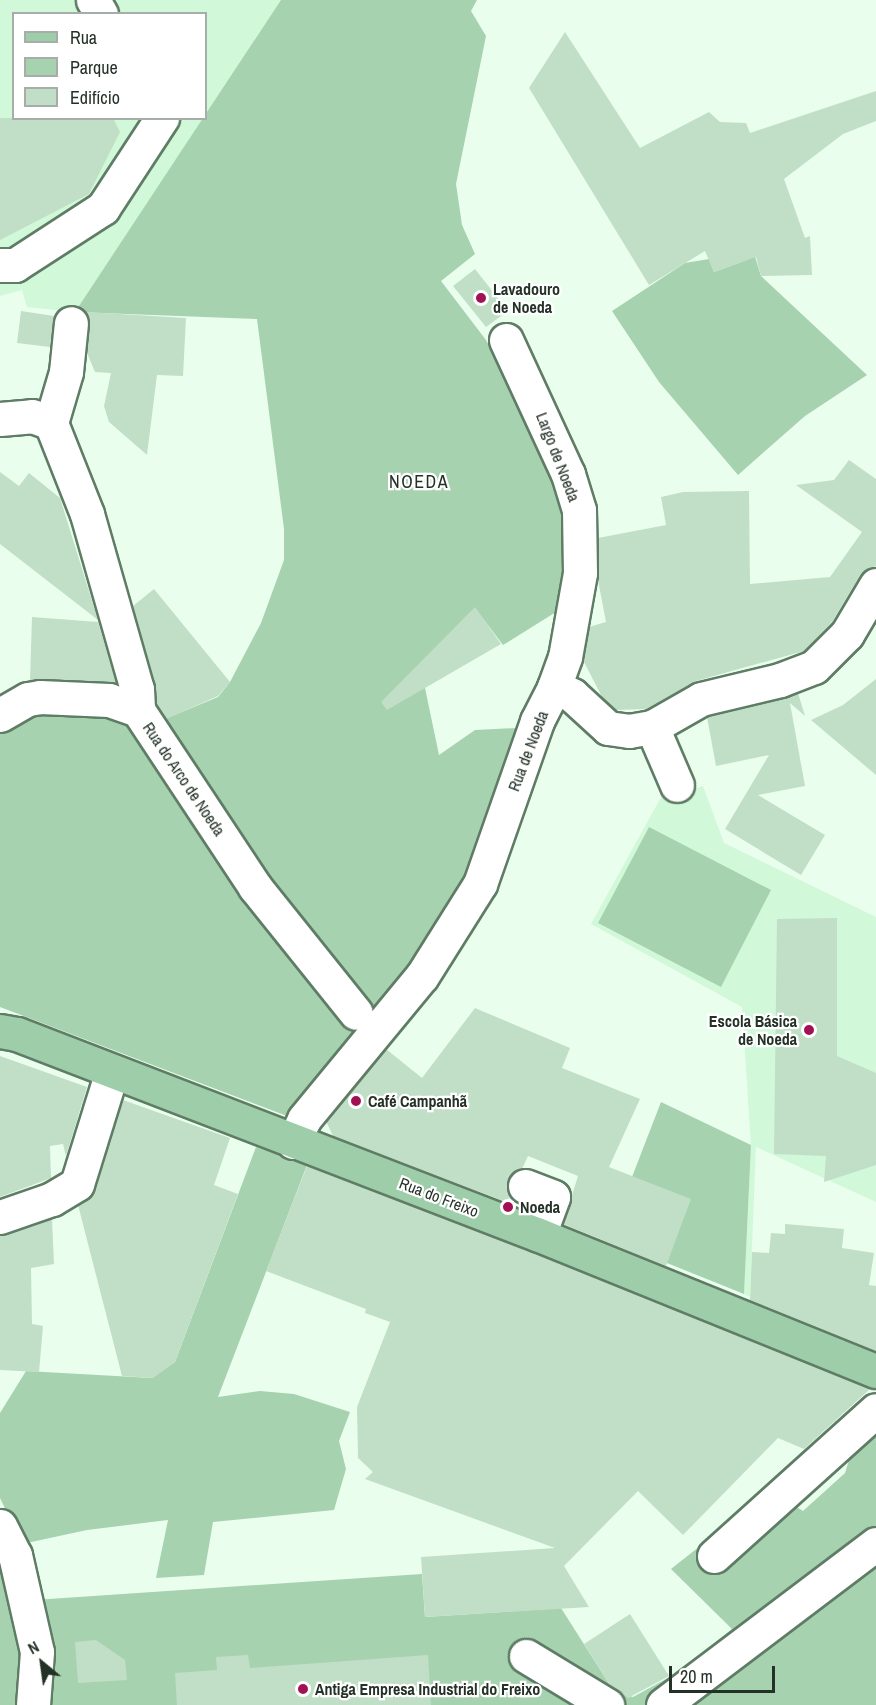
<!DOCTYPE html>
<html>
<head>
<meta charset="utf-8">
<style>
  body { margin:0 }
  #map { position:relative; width:876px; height:1705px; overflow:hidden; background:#eafeee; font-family:"Archivo Narrow",sans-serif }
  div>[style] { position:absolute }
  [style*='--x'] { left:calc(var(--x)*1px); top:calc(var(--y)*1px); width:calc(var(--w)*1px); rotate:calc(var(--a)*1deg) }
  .built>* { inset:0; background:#d1f8d9 }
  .green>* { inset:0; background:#a6d2af }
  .building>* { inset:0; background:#c0dfc6 }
  .roads { filter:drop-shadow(2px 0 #5f7c65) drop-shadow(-2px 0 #5f7c65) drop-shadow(0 2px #5f7c65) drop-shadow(0 -2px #5f7c65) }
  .minor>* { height:33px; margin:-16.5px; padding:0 16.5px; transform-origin:16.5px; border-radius:16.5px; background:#fff }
  .major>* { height:33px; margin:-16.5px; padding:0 16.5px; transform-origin:16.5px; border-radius:16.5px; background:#9ecdaa }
  .dots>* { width:16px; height:16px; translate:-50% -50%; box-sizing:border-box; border:3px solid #fff; border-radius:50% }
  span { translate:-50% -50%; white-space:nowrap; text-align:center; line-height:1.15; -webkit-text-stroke:4.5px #fff; paint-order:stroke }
  .poi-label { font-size:16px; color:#243127; font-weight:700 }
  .left { translate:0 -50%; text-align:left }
  .right { translate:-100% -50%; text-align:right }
  .street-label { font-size:16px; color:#243127 }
  .neighbourhood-label { font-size:18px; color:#243127; letter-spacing:1.5px }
  .legend { position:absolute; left:12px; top:12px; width:195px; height:108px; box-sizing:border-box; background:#fff; border:2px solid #a7ada9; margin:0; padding:8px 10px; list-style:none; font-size:18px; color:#243127 }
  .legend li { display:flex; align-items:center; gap:12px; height:30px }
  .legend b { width:30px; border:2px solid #a7ada9 }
  .north { position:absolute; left:12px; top:1633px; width:60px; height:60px; -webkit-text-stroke:4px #fff; paint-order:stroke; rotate:331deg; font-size:16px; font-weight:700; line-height:24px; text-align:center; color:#243127 }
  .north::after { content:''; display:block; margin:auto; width:21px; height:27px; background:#243127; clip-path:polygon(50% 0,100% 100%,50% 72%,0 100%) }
  .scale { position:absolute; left:669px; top:1666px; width:106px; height:27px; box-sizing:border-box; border:3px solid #243127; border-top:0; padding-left:8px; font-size:18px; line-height:21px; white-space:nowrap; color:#243127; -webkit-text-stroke:4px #fff; paint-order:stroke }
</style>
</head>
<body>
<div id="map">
  <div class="built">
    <div style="clip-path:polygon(0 0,281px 0,206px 115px,206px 14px,14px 14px,14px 118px,203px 119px,75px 312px,27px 307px,22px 290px,0 296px)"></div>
    <div style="clip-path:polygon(703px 786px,724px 843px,876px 917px,876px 1202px,756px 1147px,750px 1297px,744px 1294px,751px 1145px,742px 1007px,591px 924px,660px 799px)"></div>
  </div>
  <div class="green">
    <div style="clip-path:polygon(281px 0,477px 0,471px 11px,486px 36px,456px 184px,462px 225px,475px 254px,441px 281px,486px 340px,530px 418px,565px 496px,567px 568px,556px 612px,503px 645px,475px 608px,420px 664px,439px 755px,475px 730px,517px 728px,471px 882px,380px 1009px,362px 1005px,262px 881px,160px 721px,218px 697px,230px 682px,261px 623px,284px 560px,284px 529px,257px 319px,75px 312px)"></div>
    <div style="clip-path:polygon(751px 244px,761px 276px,867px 375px,805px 416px,738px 475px,659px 382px,612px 311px,685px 263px,709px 259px,714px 272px,744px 261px)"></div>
    <div style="clip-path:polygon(53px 713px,103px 716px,137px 724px,247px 892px,359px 1034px,287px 1116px,0 1007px,0 730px,28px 714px)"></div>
    <div style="clip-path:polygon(649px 827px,771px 890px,721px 987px,598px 923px)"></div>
    <div style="clip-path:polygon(661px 1102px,751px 1145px,744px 1294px,667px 1263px,632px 1177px)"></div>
    <div style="clip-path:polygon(256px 1147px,307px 1165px,218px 1397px,260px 1391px,294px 1394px,350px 1412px,339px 1441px,346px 1469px,334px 1510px,213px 1522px,204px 1575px,156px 1578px,168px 1520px,87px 1530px,22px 1544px,0 1498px,0 1413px,26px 1371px,152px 1378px,175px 1362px)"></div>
    <div style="clip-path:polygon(876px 1420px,876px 1705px,43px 1705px,34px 1600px,422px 1574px,425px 1617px,561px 1608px,615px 1693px,633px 1697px,677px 1673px,732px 1629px,671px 1569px,771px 1490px,803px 1511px,845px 1473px,856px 1438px)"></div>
    <div style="clip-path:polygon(0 1549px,23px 1625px,23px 1705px,0 1705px)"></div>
  </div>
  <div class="building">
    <div style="clip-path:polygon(565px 32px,640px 148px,709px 112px,720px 122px,746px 123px,750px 133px,876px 91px,876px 121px,843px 134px,784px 179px,805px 238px,810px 236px,812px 275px,761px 276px,756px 257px,714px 272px,705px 251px,649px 285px,529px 88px)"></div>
    <div style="clip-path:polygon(0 118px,113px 118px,120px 132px,89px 194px,0 240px)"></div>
    <div style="clip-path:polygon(475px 269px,508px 311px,486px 327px,453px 286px)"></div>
    <div style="clip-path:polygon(21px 311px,54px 316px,50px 347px,17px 343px)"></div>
    <div style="clip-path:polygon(86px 312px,186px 318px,183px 376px,157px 375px,147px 455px,109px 422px,104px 406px,111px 373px,95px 372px,87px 353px,90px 325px)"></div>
    <div style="clip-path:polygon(849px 460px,876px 479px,876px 566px,860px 575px,832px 622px,804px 651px,696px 681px,646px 709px,616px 710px,602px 697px,583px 660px,589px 627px,606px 622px,598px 580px,598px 538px,666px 525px,661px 497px,683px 492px,749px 491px,750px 584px,830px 577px,862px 532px,796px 485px,834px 480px)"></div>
    <div style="clip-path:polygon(0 472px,19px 486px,29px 473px,60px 498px,98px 620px,0 544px)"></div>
    <div style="clip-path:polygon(154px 589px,230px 682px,218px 696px,166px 719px,156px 704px,155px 684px,133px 606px)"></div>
    <div style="clip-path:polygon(475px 607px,501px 644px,387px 710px,381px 702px)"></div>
    <div style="clip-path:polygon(32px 617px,98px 622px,116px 682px,30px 680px)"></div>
    <div style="clip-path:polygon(876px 679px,876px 775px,811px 720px,843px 705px)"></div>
    <div style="clip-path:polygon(798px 693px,805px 716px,790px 703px,805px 786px,758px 795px,825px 835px,801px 875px,725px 829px,769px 755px,716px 766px,707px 717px)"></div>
    <div style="clip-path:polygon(837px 918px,837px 1056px,876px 1073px,876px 1165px,824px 1182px,826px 1156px,774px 1154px,777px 919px)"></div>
    <div style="clip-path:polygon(475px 1008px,570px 1048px,562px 1068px,640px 1099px,609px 1167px,691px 1199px,666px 1266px,563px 1224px,578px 1176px,528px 1156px,523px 1167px,508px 1179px,509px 1203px,333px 1136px,326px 1121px,386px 1049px,422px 1078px)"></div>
    <div style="clip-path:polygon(0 1056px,87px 1087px,66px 1156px,63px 1144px,50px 1146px,51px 1178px,0 1197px)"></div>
    <div style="clip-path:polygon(123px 1100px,230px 1138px,214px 1185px,238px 1194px,175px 1362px,153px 1378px,122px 1376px,78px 1205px,95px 1190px)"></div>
    <div style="clip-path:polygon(307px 1166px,532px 1252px,870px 1389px,804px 1449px,778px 1438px,683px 1535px,638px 1491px,564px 1566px,589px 1607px,425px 1617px,421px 1557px,555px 1548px,365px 1479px,373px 1472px,358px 1458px,357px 1407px,390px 1322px,365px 1313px,366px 1309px,266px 1271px)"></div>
    <div style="clip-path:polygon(52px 1219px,54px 1264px,31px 1268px,32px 1324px,43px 1326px,39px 1372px,0 1370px,0 1235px)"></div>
    <div style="clip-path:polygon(785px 1224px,844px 1229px,842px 1248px,874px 1253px,869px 1285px,876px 1286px,876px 1351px,750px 1300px,752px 1252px,769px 1253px,771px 1233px,785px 1234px)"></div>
    <div style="clip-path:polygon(630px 1614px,669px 1676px,628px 1698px,610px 1685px,584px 1644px)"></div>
    <div style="clip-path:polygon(96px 1640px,125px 1660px,127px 1680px,78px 1683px,75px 1642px)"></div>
    <div style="clip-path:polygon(248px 1655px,250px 1668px,428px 1655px,431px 1705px,177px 1705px,175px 1673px,217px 1670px,216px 1657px)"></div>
  </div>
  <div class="roads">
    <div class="minor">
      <div style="--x:93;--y:0;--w:16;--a:60"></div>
      <div style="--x:0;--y:265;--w:15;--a:0"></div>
      <div style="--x:15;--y:265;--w:105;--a:-32.9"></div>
      <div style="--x:103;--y:208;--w:108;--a:-56.8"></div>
      <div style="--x:506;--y:340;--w:148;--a:65.2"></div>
      <div style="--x:568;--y:474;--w:38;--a:73"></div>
      <div style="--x:579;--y:510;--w:63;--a:89.1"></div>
      <div style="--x:580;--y:573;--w:85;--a:100.1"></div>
      <div style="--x:565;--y:657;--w:32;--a:110"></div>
      <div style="--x:0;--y:419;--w:32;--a:-5"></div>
      <div style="--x:32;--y:416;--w:20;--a:20"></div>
      <div style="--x:51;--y:423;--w:98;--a:68.4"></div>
      <div style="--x:87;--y:514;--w:182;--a:74.1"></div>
      <div style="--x:137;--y:689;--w:21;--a:87"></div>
      <div style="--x:138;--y:710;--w:212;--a:56.5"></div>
      <div style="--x:255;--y:887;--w:161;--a:51.3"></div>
      <div style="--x:51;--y:423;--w:53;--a:-73.6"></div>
      <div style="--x:66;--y:372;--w:49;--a:-84.2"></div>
      <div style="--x:0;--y:715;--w:32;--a:-30"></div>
      <div style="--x:28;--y:699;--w:12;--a:-9"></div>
      <div style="--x:40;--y:697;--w:69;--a:2.5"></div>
      <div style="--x:109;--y:700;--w:31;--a:19"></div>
      <div style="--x:652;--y:727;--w:63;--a:66.7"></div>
      <div style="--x:293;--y:1142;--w:25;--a:-64"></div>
      <div style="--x:304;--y:1119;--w:185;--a:-50.5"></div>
      <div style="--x:422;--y:976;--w:109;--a:-57.8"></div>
      <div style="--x:480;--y:884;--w:173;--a:-70.7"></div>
      <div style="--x:537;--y:721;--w:38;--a:-63"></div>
      <div style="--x:554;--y:687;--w:20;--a:24"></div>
      <div style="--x:572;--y:695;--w:49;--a:42.5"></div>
      <div style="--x:608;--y:728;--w:21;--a:8"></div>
      <div style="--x:629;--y:731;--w:23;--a:-10"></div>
      <div style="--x:652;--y:727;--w:56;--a:-29.7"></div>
      <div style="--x:701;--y:699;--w:81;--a:-13.5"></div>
      <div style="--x:780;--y:680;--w:36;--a:-21"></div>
      <div style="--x:814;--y:667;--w:47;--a:-45"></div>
      <div style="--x:847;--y:634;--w:57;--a:-59.4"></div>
      <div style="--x:525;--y:1186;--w:30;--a:21"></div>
      <div style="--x:553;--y:1197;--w:40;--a:110.2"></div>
      <div style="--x:0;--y:1217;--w:55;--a:-19.1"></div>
      <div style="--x:52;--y:1199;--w:29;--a:-31"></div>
      <div style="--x:77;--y:1184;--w:118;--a:-72.8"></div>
      <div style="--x:0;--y:1526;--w:33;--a:63"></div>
      <div style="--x:15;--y:1555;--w:99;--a:77.2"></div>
      <div style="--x:37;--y:1652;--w:53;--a:94.3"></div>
      <div style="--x:714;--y:1556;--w:218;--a:-42"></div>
      <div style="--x:526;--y:1656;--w:95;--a:31.2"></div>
      <div style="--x:663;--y:1705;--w:267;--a:-37.1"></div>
    </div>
    <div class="major">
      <div style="--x:0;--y:1031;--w:17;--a:10"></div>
      <div style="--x:17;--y:1034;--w:559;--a:21.06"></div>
      <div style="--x:539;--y:1235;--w:363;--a:22"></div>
    </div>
  </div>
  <div class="dots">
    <div style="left:481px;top:298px;background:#a31155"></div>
    <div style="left:809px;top:1030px;background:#a31155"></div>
    <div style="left:356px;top:1101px;background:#a31155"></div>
    <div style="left:508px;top:1207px;background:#a31155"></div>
    <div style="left:303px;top:1689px;background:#a31155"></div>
  </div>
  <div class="poi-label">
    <span class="left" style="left:493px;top:298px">Lavadouro<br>de Noeda</span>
    <span class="right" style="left:797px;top:1030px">Escola Básica<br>de Noeda</span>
    <span class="left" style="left:368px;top:1101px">Café Campanhã</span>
    <span class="left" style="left:520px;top:1207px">Noeda</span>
    <span class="left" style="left:315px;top:1689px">Antiga Empresa Industrial do Freixo</span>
  </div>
  <div class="street-label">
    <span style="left:558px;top:457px;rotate:69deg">Largo de Noeda</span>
    <span style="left:528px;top:751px;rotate:-69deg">Rua de Noeda</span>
    <span style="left:184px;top:779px;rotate:56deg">Rua do Arco de Noeda</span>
    <span style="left:439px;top:1197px;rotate:21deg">Rua do Freixo</span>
  </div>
  <div class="neighbourhood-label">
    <span style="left:419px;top:482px">NOEDA</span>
  </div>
  <ul class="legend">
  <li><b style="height:8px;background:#9ecdaa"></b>Rua</li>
  <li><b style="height:16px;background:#a6d2af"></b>Parque</li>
  <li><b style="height:16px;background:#c0dfc6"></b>Edifício</li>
  </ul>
  <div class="north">N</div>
  <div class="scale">20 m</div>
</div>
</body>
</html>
